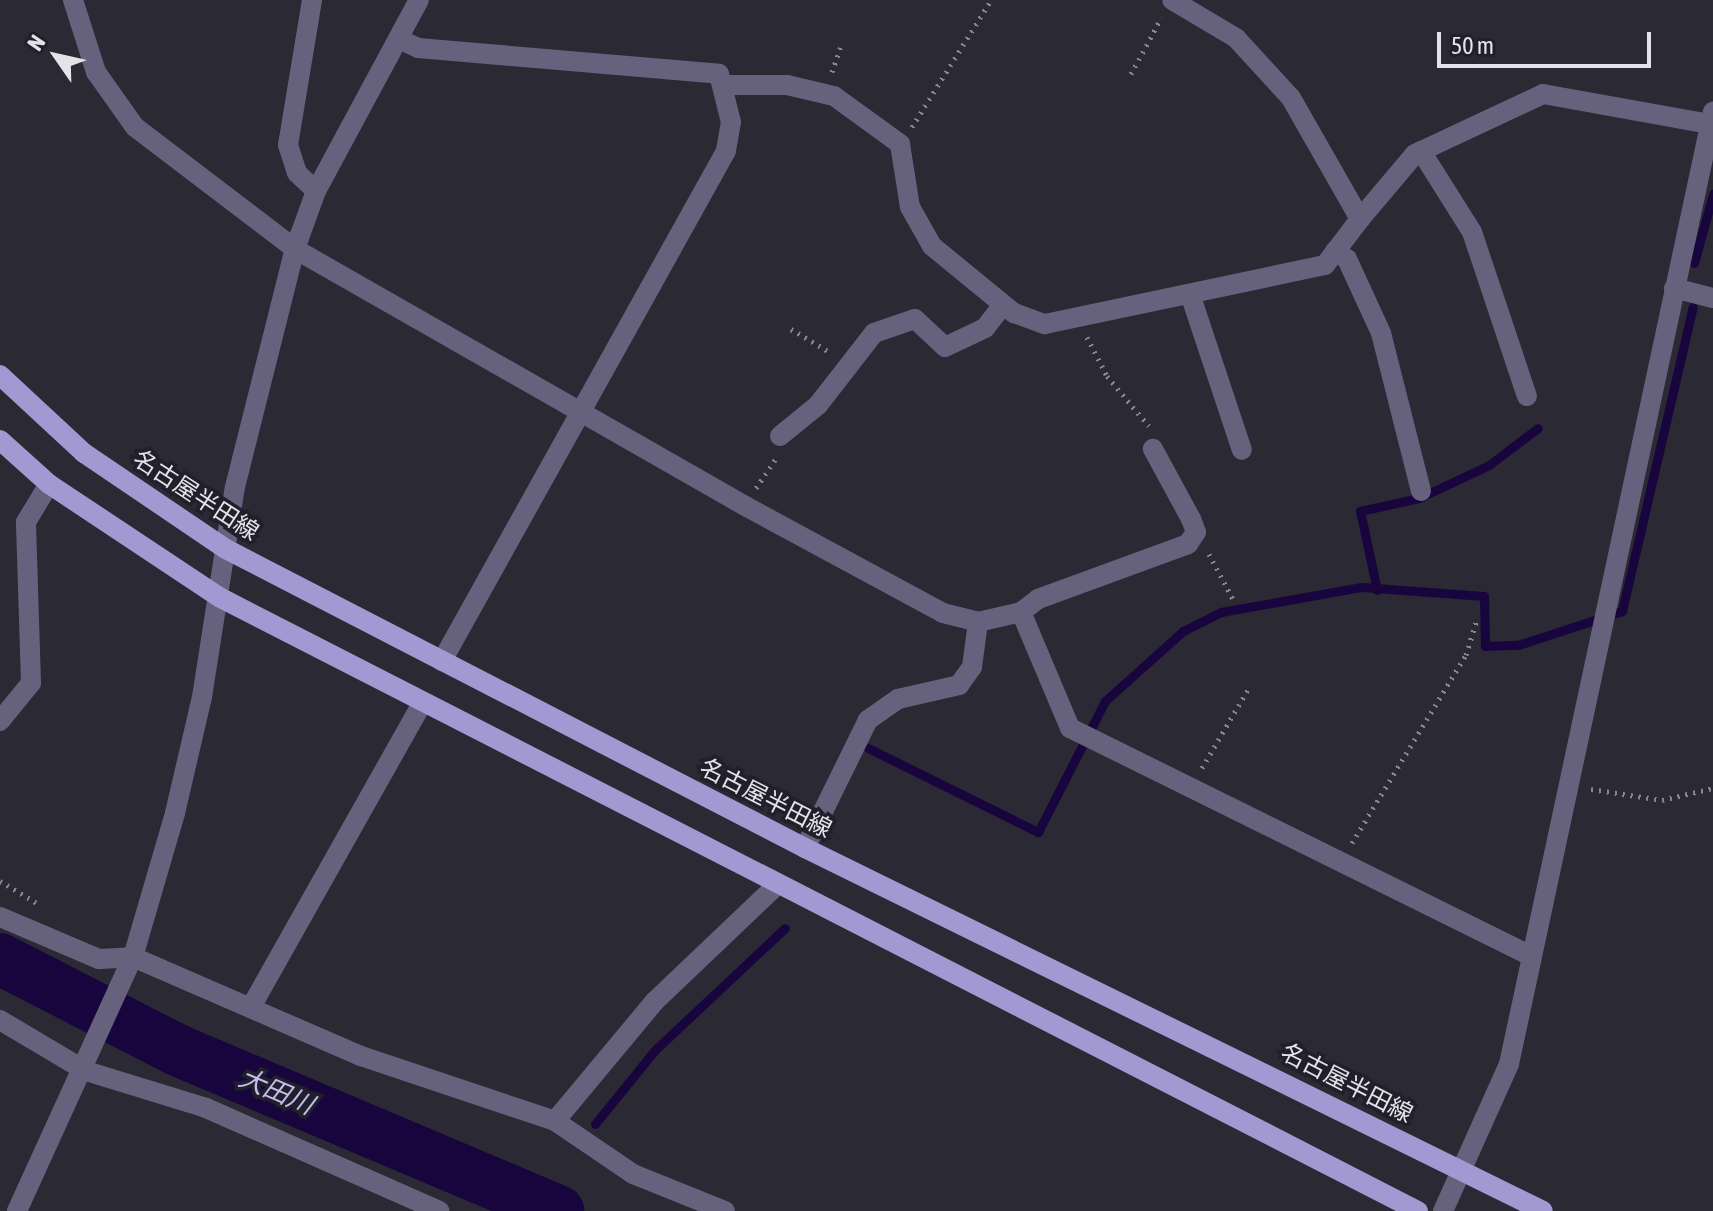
<!DOCTYPE html>
<html>
<head>
<meta charset="utf-8">
<style>
  body { margin:0 }
  #map { position:relative; width:1713px; height:1211px; overflow:hidden; background:#2b2934; font-family:"Asap Condensed","Noto Sans JP",sans-serif }
  div>[style] { position:absolute }
  [style*='--x'] { left:calc(var(--x)*1px); top:calc(var(--y)*1px); width:calc(var(--w)*1px); rotate:calc(var(--a)*1deg) }
  .stream>* { height:9px; margin:-4.5px; padding:0 4.5px; transform-origin:4.5px; border-radius:4.5px; background:#19053d }
  .river>* { height:52px; margin:-26px; padding:0 26px; transform-origin:26px; border-radius:26px; background:#19053d }
  .path>* { height:5px; margin-top:-2.5px; transform-origin:0; background:repeating-linear-gradient(90deg,#87868f 0 2px,transparent 0 8px) }
  .minor>* { height:20px; margin:-10px; padding:0 10px; transform-origin:10px; border-radius:10px; background:#66627e }
  .major>* { height:20px; margin:-10px; padding:0 10px; transform-origin:10px; border-radius:10px; background:#a299d2 }
  span { translate:-50% -50%; white-space:nowrap; text-align:center; line-height:1.15; -webkit-text-stroke:7px #21202a; paint-order:stroke }
  .street-label { font-size:24px; color:#e3e3ea }
  .water-label { font-size:26px; color:#c4bcf2; font-style:italic }
  .north { position:absolute; left:16px; top:16px; width:80px; height:80px; -webkit-text-stroke:6px #21202a; paint-order:stroke; rotate:304deg; font-size:22px; font-weight:700; line-height:32px; text-align:center; color:#e3e3ea }
  .north::after { content:''; display:block; margin:auto; width:28px; height:36px; background:#e3e3ea; clip-path:polygon(50% 0,100% 100%,50% 72%,0 100%) }
  .scale { position:absolute; left:1437px; top:32px; width:214px; height:36px; box-sizing:border-box; border:4px solid #e3e3ea; border-top:0; padding-left:10px; font-size:24px; line-height:28px; white-space:nowrap; color:#e3e3ea; -webkit-text-stroke:6px #21202a; paint-order:stroke }
</style>
</head>
<body>
<div id="map">
  <div class="stream">
    <div style="--x:1694;--y:263;--w:72;--a:-74.6"></div>
    <div style="--x:1377;--y:590;--w:81;--a:-102.1"></div>
    <div style="--x:1360;--y:511;--w:60;--a:-12.4"></div>
    <div style="--x:1419;--y:498;--w:77;--a:-25.2"></div>
    <div style="--x:1489;--y:465;--w:61;--a:-37.1"></div>
    <div style="--x:868;--y:748;--w:190;--a:26.3"></div>
    <div style="--x:1038;--y:832;--w:147;--a:-62.9"></div>
    <div style="--x:1105;--y:701;--w:105;--a:-41.9"></div>
    <div style="--x:1183;--y:631;--w:42;--a:-26.6"></div>
    <div style="--x:1221;--y:612;--w:143;--a:-10.1"></div>
    <div style="--x:1362;--y:587;--w:122;--a:4.2"></div>
    <div style="--x:1484;--y:596;--w:50;--a:88.9"></div>
    <div style="--x:1485;--y:646;--w:33;--a:-2"></div>
    <div style="--x:1518;--y:645;--w:109;--a:-18.1"></div>
    <div style="--x:1622;--y:611;--w:312;--a:-76.9"></div>
    <div style="--x:595;--y:1124;--w:95;--a:-51"></div>
    <div style="--x:655;--y:1050;--w:178;--a:-43.2"></div>
  </div>
  <div class="river">
    <div style="--x:0;--y:959;--w:199;--a:27.2"></div>
    <div style="--x:177;--y:1050;--w:414;--a:22.9"></div>
  </div>
  <div class="path">
    <div style="--x:832;--y:72;--w:28;--a:-71"></div>
    <div style="--x:1131;--y:74;--w:64;--a:-61.8"></div>
    <div style="--x:912;--y:127;--w:150;--a:-58.1"></div>
    <div style="--x:791;--y:329;--w:47;--a:31"></div>
    <div style="--x:1087;--y:337;--w:44;--a:62.9"></div>
    <div style="--x:1107;--y:376;--w:65;--a:50"></div>
    <div style="--x:756;--y:488;--w:37;--a:-56"></div>
    <div style="--x:1209;--y:554;--w:55;--a:62"></div>
    <div style="--x:1202;--y:768;--w:95;--a:-59.7"></div>
    <div style="--x:1591;--y:789;--w:72;--a:8.8"></div>
    <div style="--x:1662;--y:800;--w:52;--a:-13.2"></div>
    <div style="--x:1352;--y:843;--w:220;--a:-58.8"></div>
    <div style="--x:1466;--y:655;--w:39;--a:-73"></div>
    <div style="--x:0;--y:881;--w:47;--a:31"></div>
  </div>
  <div class="minor">
    <div style="--x:73;--y:0;--w:76;--a:72.3"></div>
    <div style="--x:96;--y:72;--w:67;--a:54.7"></div>
    <div style="--x:135;--y:127;--w:201;--a:37.3"></div>
    <div style="--x:295;--y:249;--w:520;--a:29.72"></div>
    <div style="--x:747;--y:507;--w:223;--a:28.4"></div>
    <div style="--x:943;--y:613;--w:36;--a:14"></div>
    <div style="--x:312;--y:0;--w:147;--a:99.4"></div>
    <div style="--x:288;--y:145;--w:29;--a:72"></div>
    <div style="--x:297;--y:173;--w:26;--a:43"></div>
    <div style="--x:401;--y:40;--w:19;--a:25"></div>
    <div style="--x:418;--y:48;--w:302;--a:4.9"></div>
    <div style="--x:719;--y:74;--w:49;--a:76"></div>
    <div style="--x:731;--y:122;--w:29;--a:100"></div>
    <div style="--x:726;--y:151;--w:584;--a:119.11"></div>
    <div style="--x:726;--y:85;--w:61;--a:0"></div>
    <div style="--x:787;--y:85;--w:48;--a:13.2"></div>
    <div style="--x:834;--y:96;--w:82;--a:36"></div>
    <div style="--x:900;--y:144;--w:64;--a:81"></div>
    <div style="--x:910;--y:207;--w:45;--a:60.6"></div>
    <div style="--x:932;--y:246;--w:106;--a:39.3"></div>
    <div style="--x:1014;--y:313;--w:33;--a:20"></div>
    <div style="--x:1045;--y:324;--w:286;--a:-11.9"></div>
    <div style="--x:1325;--y:265;--w:58;--a:-52.7"></div>
    <div style="--x:1360;--y:219;--w:139;--a:-119.7"></div>
    <div style="--x:1291;--y:98;--w:81;--a:-132.5"></div>
    <div style="--x:1236;--y:38;--w:74;--a:-149.3"></div>
    <div style="--x:1421;--y:151;--w:96;--a:57.8"></div>
    <div style="--x:1472;--y:232;--w:173;--a:71.5"></div>
    <div style="--x:1360;--y:219;--w:85;--a:-49.8"></div>
    <div style="--x:1415;--y:154;--w:141;--a:-25.1"></div>
    <div style="--x:1543;--y:94;--w:170;--a:10.2"></div>
    <div style="--x:1335;--y:251;--w:14;--a:34"></div>
    <div style="--x:1347;--y:259;--w:81;--a:65.3"></div>
    <div style="--x:1381;--y:333;--w:163;--a:75.8"></div>
    <div style="--x:1674;--y:288;--w:40;--a:14.4"></div>
    <div style="--x:1191;--y:297;--w:161;--a:71.6"></div>
    <div style="--x:780;--y:436;--w:49;--a:-39.2"></div>
    <div style="--x:818;--y:405;--w:91;--a:-52.1"></div>
    <div style="--x:874;--y:333;--w:43;--a:-18.9"></div>
    <div style="--x:915;--y:319;--w:41;--a:43"></div>
    <div style="--x:945;--y:347;--w:44;--a:-25.4"></div>
    <div style="--x:985;--y:328;--w:29;--a:-52"></div>
    <div style="--x:1021;--y:612;--w:21;--a:-37"></div>
    <div style="--x:1038;--y:599;--w:160;--a:-20.1"></div>
    <div style="--x:1188;--y:544;--w:14;--a:-56"></div>
    <div style="--x:1196;--y:532;--w:14;--a:-111"></div>
    <div style="--x:1191;--y:519;--w:80;--a:-118.5"></div>
    <div style="--x:0;--y:721;--w:49;--a:-50.8"></div>
    <div style="--x:31;--y:683;--w:161;--a:-91.8"></div>
    <div style="--x:26;--y:522;--w:44;--a:-58.8"></div>
    <div style="--x:805;--y:848;--w:143;--a:-63.8"></div>
    <div style="--x:868;--y:720;--w:37;--a:-35"></div>
    <div style="--x:898;--y:699;--w:63;--a:-12.9"></div>
    <div style="--x:959;--y:685;--w:22;--a:-54"></div>
    <div style="--x:972;--y:667;--w:45;--a:-82.4"></div>
    <div style="--x:978;--y:622;--w:44;--a:-13.1"></div>
    <div style="--x:1021;--y:612;--w:126;--a:67.1"></div>
    <div style="--x:1070;--y:728;--w:512;--a:26.31"></div>
    <div style="--x:0;--y:917;--w:108;--a:23"></div>
    <div style="--x:99;--y:959;--w:34;--a:-3"></div>
    <div style="--x:133;--y:957;--w:249;--a:23.5"></div>
    <div style="--x:361;--y:1056;--w:205;--a:18.5"></div>
    <div style="--x:555;--y:1121;--w:94;--a:34.2"></div>
    <div style="--x:633;--y:1174;--w:99;--a:21.9"></div>
    <div style="--x:251;--y:1007;--w:347;--a:-60.6"></div>
    <div style="--x:0;--y:1020;--w:100;--a:30.7"></div>
    <div style="--x:86;--y:1071;--w:126;--a:17.1"></div>
    <div style="--x:206;--y:1108;--w:255;--a:23.8"></div>
    <div style="--x:555;--y:1121;--w:155;--a:-50.2"></div>
    <div style="--x:654;--y:1002;--w:170;--a:-43.6"></div>
    <div style="--x:17;--y:1211;--w:279;--a:-65.5"></div>
    <div style="--x:133;--y:957;--w:150;--a:-73.7"></div>
    <div style="--x:175;--y:813;--w:119;--a:-76.9"></div>
    <div style="--x:202;--y:697;--w:213;--a:-81.1"></div>
    <div style="--x:235;--y:487;--w:245;--a:-75.9"></div>
    <div style="--x:295;--y:249;--w:62;--a:-70.1"></div>
    <div style="--x:316;--y:191;--w:217;--a:-61.7"></div>
    <div style="--x:1443;--y:1211;--w:161;--a:-65.8"></div>
    <div style="--x:1509;--y:1064;--w:974;--a:-77.91"></div>
  </div>
  <div class="major">
    <div style="--x:0;--y:375;--w:115;--a:42.9"></div>
    <div style="--x:84;--y:453;--w:171;--a:34.1"></div>
    <div style="--x:226;--y:549;--w:652;--a:27.31"></div>
    <div style="--x:805;--y:848;--w:822;--a:26.19"></div>
    <div style="--x:0;--y:440;--w:66;--a:41.9"></div>
    <div style="--x:49;--y:484;--w:204;--a:33.6"></div>
    <div style="--x:219;--y:597;--w:1347;--a:27.12"></div>
  </div>
  <div class="street-label">
    <span style="left:196px;top:495px;rotate:33deg">名古屋半田線</span>
    <span style="left:766px;top:798px;rotate:27deg">名古屋半田線</span>
    <span style="left:1347px;top:1083px;rotate:27deg">名古屋半田線</span>
  </div>
  <div class="water-label">
    <span style="left:276px;top:1092px;rotate:23deg">大田川</span>
  </div>
  <div class="north">N</div>
  <div class="scale">50 m</div>
</div>
</body>
</html>
